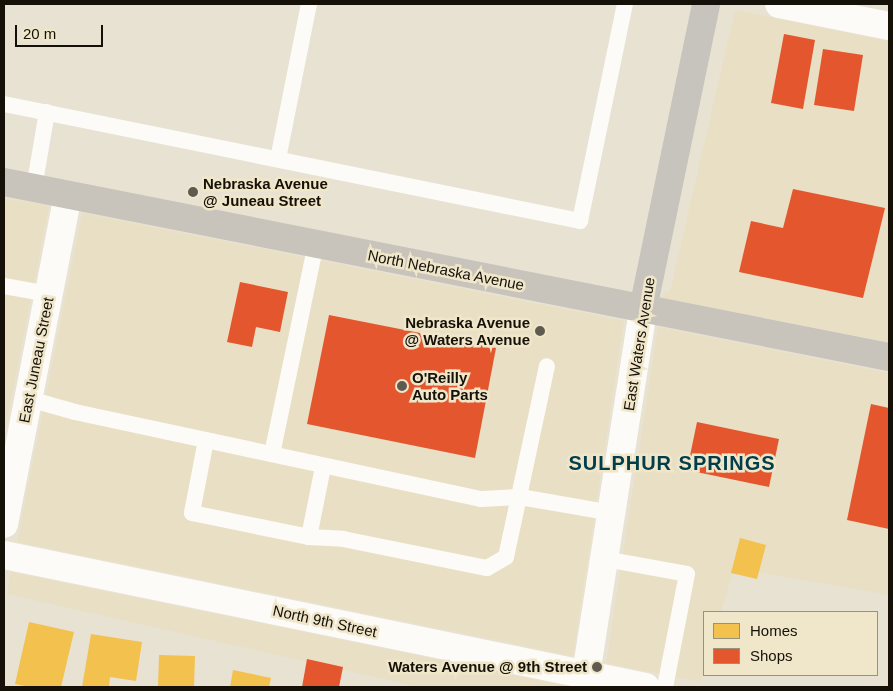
<!DOCTYPE html>
<html>
<head>
<meta charset="utf-8">
<style>
  body { margin:0 }
  #map { position:relative; width:893px; height:691px; overflow:hidden; background:#e8e2d2; font-family:Arial,sans-serif }
  div>[style] { position:absolute }
  [style*='--x'] { left:calc(var(--x)*1px); top:calc(var(--y)*1px); width:calc(var(--w)*1px); rotate:calc(var(--a)*1deg) }
  .built>* { inset:0; background:#e9dfc4 }
  .homes>* { inset:0; background:#f2c14e }
  .shops>* { inset:0; background:#e4572e }
  .service>* { height:16px; margin:-8px; padding:0 8px; transform-origin:8px; border-radius:8px; background:#fcfbf8 }
  .minor>* { height:28px; margin:-14px; padding:0 14px; transform-origin:14px; border-radius:14px; background:#fcfbf8 }
  .tertiary>* { height:28px; margin:-14px; padding:0 14px; transform-origin:14px; border-radius:14px; background:#fcfbf8 }
  .secondary>* { height:28px; margin:-14px; padding:0 14px; transform-origin:14px; border-radius:14px; background:#c7c3bd }
  .primary>* { height:28px; margin:-14px; padding:0 14px; transform-origin:14px; border-radius:14px; background:#c8c4bc }
  .dots>* { width:14px; height:14px; translate:-50% -50%; box-sizing:border-box; border:2px solid #f0e6ca; border-radius:50% }
  span { translate:-50% -50%; white-space:nowrap; text-align:center; line-height:1.15; -webkit-text-stroke:5px #f0e6ca; paint-order:stroke }
  .poi-label { font-size:15px; color:#151108; font-weight:700 }
  .left { translate:0 -50%; text-align:left }
  .right { translate:-100% -50%; text-align:right }
  .street-label { font-size:15px; color:#151108 }
  .district-label { font-size:20px; color:#013d4b; font-weight:700; letter-spacing:1px }
  .frame { position:absolute; inset:0; border:5px solid #151108; pointer-events:none }
  .legend { position:absolute; left:703px; top:611px; width:175px; height:65px; box-sizing:border-box; background:#f0e6ca; border:1px solid #98917c; margin:0; padding:6px 9px; list-style:none; font-size:15px; color:#151108 }
  .legend li { display:flex; align-items:center; gap:10px; height:25px }
  .legend b { width:25px; border:1px solid #98917c }
  .scale { position:absolute; left:15px; top:25px; width:88px; height:22px; box-sizing:border-box; border:2px solid #151108; border-top:0; padding-left:6px; font-size:15px; line-height:18px; white-space:nowrap; color:#151108; -webkit-text-stroke:4px #f0e6ca; paint-order:stroke }
</style>
</head>
<body>
<div id="map">
  <div class="built">
    <div style="clip-path:polygon(735px 10px,889px 41px,889px 342px,663px 298px,664px 291px,670px 292px)"></div>
    <div style="clip-path:polygon(4px 198px,49px 206px,4px 436px)"></div>
    <div style="clip-path:polygon(82px 213px,624px 321px,573px 656px,17px 542px)"></div>
    <div style="clip-path:polygon(658px 327px,889px 373px,889px 595px,734px 568px,721px 612px,704px 612px,704px 672px,701px 682px,606px 663px)"></div>
    <div style="clip-path:polygon(11px 572px,567px 686px,419px 687px,7px 594px)"></div>
  </div>
  <div class="homes">
    <div style="clip-path:polygon(740px 538px,766px 545px,757px 579px,731px 573px)"></div>
    <div style="clip-path:polygon(29px 622px,74px 632px,61px 687px,30px 687px,15px 684px)"></div>
    <div style="clip-path:polygon(91px 634px,142px 642px,136px 681px,110px 677px,109px 687px,82px 687px)"></div>
    <div style="clip-path:polygon(159px 655px,195px 656px,194px 687px,158px 687px)"></div>
    <div style="clip-path:polygon(233px 670px,271px 678px,269px 687px,230px 687px)"></div>
  </div>
  <div class="shops">
    <div style="clip-path:polygon(784px 34px,815px 40px,803px 109px,771px 103px)"></div>
    <div style="clip-path:polygon(823px 49px,863px 55px,854px 111px,814px 105px)"></div>
    <div style="clip-path:polygon(793px 189px,885px 208px,863px 298px,739px 272px,751px 221px,783px 228px)"></div>
    <div style="clip-path:polygon(240px 282px,288px 292px,280px 332px,256px 327px,252px 347px,227px 342px)"></div>
    <div style="clip-path:polygon(329px 315px,496px 348px,475px 458px,307px 424px)"></div>
    <div style="clip-path:polygon(871px 404px,889px 408px,889px 529px,847px 520px)"></div>
    <div style="clip-path:polygon(697px 422px,779px 439px,769px 487px,687px 470px)"></div>
    <div style="clip-path:polygon(307px 659px,343px 667px,339px 687px,302px 687px)"></div>
  </div>
  <div class="service">
    <div style="--x:4;--y:104;--w:588;--a:11.48"></div>
    <div style="--x:580;--y:221;--w:222;--a:-78.3"></div>
    <div style="--x:278;--y:159;--w:158;--a:-78.7"></div>
    <div style="--x:34;--y:188;--w:77;--a:-80.3"></div>
    <div style="--x:4;--y:286;--w:46;--a:10.1"></div>
    <div style="--x:29;--y:399;--w:48;--a:15.8"></div>
    <div style="--x:75;--y:412;--w:415;--a:12.1"></div>
    <div style="--x:481;--y:499;--w:39;--a:-3"></div>
    <div style="--x:520;--y:497;--w:93;--a:9.9"></div>
    <div style="--x:206;--y:440;--w:74;--a:100.9"></div>
    <div style="--x:192;--y:513;--w:119;--a:11.6"></div>
    <div style="--x:309;--y:537;--w:71;--a:-78.7"></div>
    <div style="--x:272;--y:454;--w:215;--a:-78.2"></div>
    <div style="--x:309;--y:537;--w:34;--a:3"></div>
    <div style="--x:343;--y:539;--w:147;--a:11.4"></div>
    <div style="--x:487;--y:568;--w:22;--a:-30"></div>
    <div style="--x:506;--y:557;--w:195;--a:-77.9"></div>
    <div style="--x:605;--y:559;--w:83;--a:10.4"></div>
    <div style="--x:687;--y:574;--w:115;--a:101"></div>
  </div>
  <div class="minor">
    <div style="--x:779;--y:4;--w:112;--a:11.3"></div>
    <div style="--x:4;--y:524;--w:335;--a:-79"></div>
    <div style="--x:4;--y:555;--w:655;--a:11.62"></div>
  </div>
  <div class="tertiary">
    <div style="--x:584;--y:687;--w:383;--a:-81.1"></div>
  </div>
  <div class="secondary">
    <div style="--x:643;--y:309;--w:311;--a:-78.3"></div>
  </div>
  <div class="primary">
    <div style="--x:4;--y:182;--w:902;--a:11.19"></div>
  </div>
  <div class="dots">
    <div style="left:193px;top:192px;background:#5f5a4f"></div>
    <div style="left:540px;top:331px;background:#5f5a4f"></div>
    <div style="left:402px;top:386px;background:#5f5a4f"></div>
    <div style="left:597px;top:667px;background:#5f5a4f"></div>
  </div>
  <div class="poi-label">
    <span class="left" style="left:203px;top:192px">Nebraska Avenue<br>@ Juneau Street</span>
    <span class="right" style="left:530px;top:331px">Nebraska Avenue<br>@ Waters Avenue</span>
    <span class="left" style="left:412px;top:386px">O'Reilly<br>Auto Parts</span>
    <span class="right" style="left:587px;top:667px">Waters Avenue @ 9th Street</span>
  </div>
  <div class="street-label">
    <span style="left:446px;top:270px;rotate:11deg">North Nebraska Avenue</span>
    <span style="left:639px;top:344px;rotate:-81deg">East Waters Avenue</span>
    <span style="left:36px;top:360px;rotate:-79deg">East Juneau Street</span>
    <span style="left:325px;top:621px;rotate:12deg">North 9th Street</span>
  </div>
  <div class="district-label">
    <span style="left:672px;top:463px">SULPHUR SPRINGS</span>
  </div>
  <div class="frame"></div>
  <ul class="legend">
  <li><b style="height:14px;background:#f2c14e"></b>Homes</li>
  <li><b style="height:14px;background:#e4572e"></b>Shops</li>
  </ul>
  <div class="scale">20 m</div>
</div>
</body>
</html>
